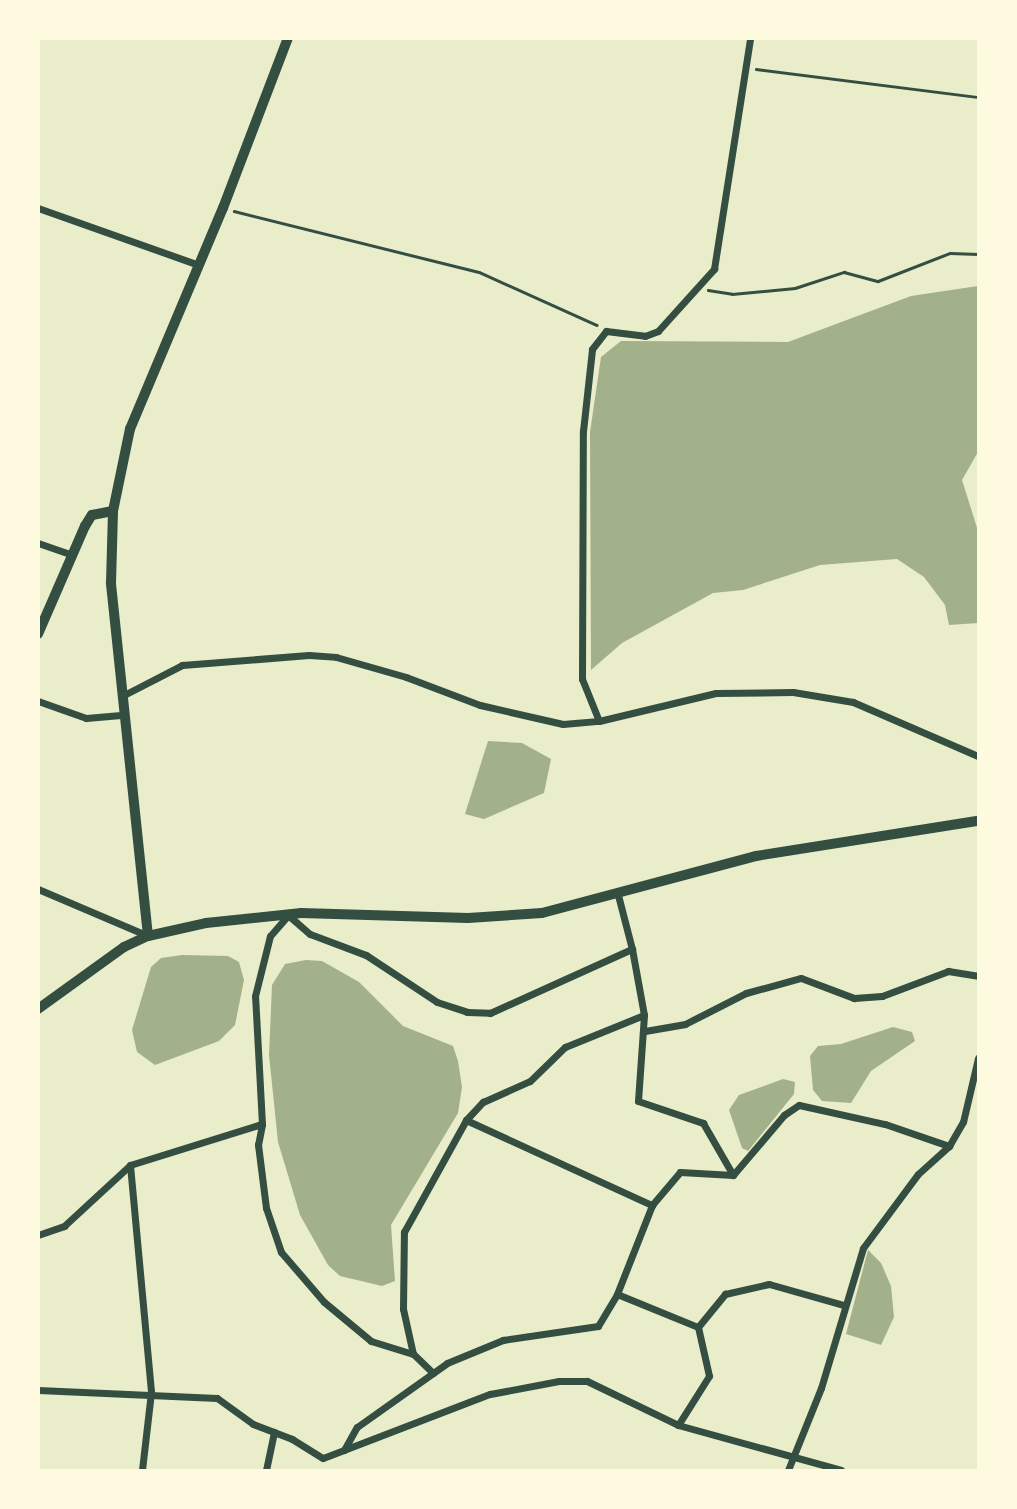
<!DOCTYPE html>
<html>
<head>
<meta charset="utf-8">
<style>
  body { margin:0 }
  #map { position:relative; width:1017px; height:1509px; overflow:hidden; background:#e9edc9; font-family:Rubik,sans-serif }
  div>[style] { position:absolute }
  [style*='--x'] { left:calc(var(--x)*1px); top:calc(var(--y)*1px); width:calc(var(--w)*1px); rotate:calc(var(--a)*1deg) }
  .water>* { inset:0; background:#a3b18a }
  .path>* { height:2.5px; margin:-1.25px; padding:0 1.25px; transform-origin:1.25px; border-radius:1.25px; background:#344e41 }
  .minor>* { height:7px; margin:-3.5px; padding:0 3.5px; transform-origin:3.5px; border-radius:3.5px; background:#344e41 }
  .tertiary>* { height:10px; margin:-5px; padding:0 5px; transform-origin:5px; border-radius:5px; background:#344e41 }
  .secondary>* { height:10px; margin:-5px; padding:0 5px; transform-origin:5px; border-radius:5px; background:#344e41 }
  span { translate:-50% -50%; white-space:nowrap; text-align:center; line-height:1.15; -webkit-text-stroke:5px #fefae0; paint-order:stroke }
  .frame { position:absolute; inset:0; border:40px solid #fefae0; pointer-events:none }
</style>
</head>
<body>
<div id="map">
  <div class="water">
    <div style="clip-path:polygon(978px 286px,978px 452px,962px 480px,978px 531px,978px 623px,949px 625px,945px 605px,924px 577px,897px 559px,820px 565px,743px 590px,713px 593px,622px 643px,591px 670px,590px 432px,601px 357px,621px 341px,788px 342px,911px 296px)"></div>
    <div style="clip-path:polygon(488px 741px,522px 743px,551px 759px,544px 793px,484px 819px,465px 814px)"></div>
    <div style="clip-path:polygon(182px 955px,228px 956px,239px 962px,244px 980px,235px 1025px,219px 1041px,155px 1065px,137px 1052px,132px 1030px,151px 967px,161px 958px)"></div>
    <div style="clip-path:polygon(306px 960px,322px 961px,359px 982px,403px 1026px,453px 1046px,458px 1061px,462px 1087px,458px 1113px,391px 1225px,395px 1281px,382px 1286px,340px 1276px,328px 1265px,300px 1215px,278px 1142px,269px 1055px,272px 985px,285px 964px)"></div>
    <div style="clip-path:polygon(893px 1027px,912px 1032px,915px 1041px,871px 1071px,851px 1103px,822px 1101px,813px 1090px,810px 1056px,818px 1046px,841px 1044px)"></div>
    <div style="clip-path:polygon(783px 1079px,795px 1082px,794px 1094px,748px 1151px,742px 1148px,729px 1110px,739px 1095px)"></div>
    <div style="clip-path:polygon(868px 1250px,881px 1263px,891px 1286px,894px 1317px,881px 1345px,846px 1334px)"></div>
  </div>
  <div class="path">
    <div style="--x:756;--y:69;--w:224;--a:7.2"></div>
    <div style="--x:234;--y:211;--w:252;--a:14"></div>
    <div style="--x:479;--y:272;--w:129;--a:24.2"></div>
    <div style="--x:708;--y:290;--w:24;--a:9"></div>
    <div style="--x:732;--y:294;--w:63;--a:-5.4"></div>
    <div style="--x:795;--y:288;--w:52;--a:-18.1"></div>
    <div style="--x:844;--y:272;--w:35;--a:15"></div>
    <div style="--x:878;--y:281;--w:77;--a:-21.3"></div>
    <div style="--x:950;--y:253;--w:28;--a:2"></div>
  </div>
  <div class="minor">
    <div style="--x:38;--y:208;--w:171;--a:19.5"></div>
    <div style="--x:38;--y:543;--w:36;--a:19"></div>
    <div style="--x:122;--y:696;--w:68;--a:-27.3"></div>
    <div style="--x:182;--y:665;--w:127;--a:-4.5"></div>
    <div style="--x:309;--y:655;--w:27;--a:4"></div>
    <div style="--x:336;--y:657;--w:73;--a:15.9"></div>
    <div style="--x:406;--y:677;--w:79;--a:20.7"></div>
    <div style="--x:480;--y:705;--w:85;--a:12.9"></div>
    <div style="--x:563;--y:724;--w:36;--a:-5"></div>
    <div style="--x:599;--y:721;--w:120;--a:-13.5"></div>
    <div style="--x:716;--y:693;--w:77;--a:-0.7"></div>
    <div style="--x:793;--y:692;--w:61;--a:9.5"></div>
    <div style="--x:853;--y:702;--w:136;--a:23.4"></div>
    <div style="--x:38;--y:701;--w:51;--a:19.5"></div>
    <div style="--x:86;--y:718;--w:38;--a:-5"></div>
    <div style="--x:599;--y:721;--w:45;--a:-112"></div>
    <div style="--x:582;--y:679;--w:248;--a:-89.8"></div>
    <div style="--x:583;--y:431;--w:82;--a:-83.7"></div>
    <div style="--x:592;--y:349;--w:23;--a:-52"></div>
    <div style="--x:606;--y:331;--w:39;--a:7"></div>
    <div style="--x:645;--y:336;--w:14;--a:-21"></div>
    <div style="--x:658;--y:331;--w:84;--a:-47.9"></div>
    <div style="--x:714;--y:269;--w:234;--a:-81.1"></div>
    <div style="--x:38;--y:889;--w:120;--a:23.1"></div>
    <div style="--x:618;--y:895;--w:56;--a:75.5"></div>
    <div style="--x:645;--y:1031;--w:41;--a:-9.9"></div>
    <div style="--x:685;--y:1024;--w:68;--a:-26.9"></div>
    <div style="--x:746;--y:993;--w:57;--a:-15.3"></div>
    <div style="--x:801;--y:978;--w:57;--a:20.7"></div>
    <div style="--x:854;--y:998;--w:28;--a:-4"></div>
    <div style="--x:882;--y:996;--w:71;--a:-20.7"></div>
    <div style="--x:948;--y:971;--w:30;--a:9"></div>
    <div style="--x:466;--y:1120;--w:205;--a:24.6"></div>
    <div style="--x:130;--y:1165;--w:228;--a:84.7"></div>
    <div style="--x:151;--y:1392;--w:79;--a:96.6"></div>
    <div style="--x:38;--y:1235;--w:28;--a:-19"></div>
    <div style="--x:64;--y:1226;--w:90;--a:-42.7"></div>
    <div style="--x:130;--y:1165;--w:138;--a:-17.3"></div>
    <div style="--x:617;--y:1294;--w:87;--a:22.2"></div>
    <div style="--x:698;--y:1327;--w:50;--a:77.3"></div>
    <div style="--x:709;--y:1376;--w:58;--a:122.3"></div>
    <div style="--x:698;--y:1327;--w:43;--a:-50.7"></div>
    <div style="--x:725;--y:1294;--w:45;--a:-12.8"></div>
    <div style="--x:769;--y:1284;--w:77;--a:15.8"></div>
    <div style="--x:413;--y:1354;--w:46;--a:-102.5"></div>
    <div style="--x:403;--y:1309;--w:77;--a:-89.3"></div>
    <div style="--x:404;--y:1232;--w:128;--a:-61"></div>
    <div style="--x:466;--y:1120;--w:25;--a:-47"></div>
    <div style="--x:483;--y:1102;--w:51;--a:-24.1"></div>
    <div style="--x:530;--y:1081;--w:49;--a:-44.2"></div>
    <div style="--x:565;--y:1047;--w:85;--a:-22.1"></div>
    <div style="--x:433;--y:1373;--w:28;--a:-136"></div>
    <div style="--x:413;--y:1354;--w:44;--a:-162.8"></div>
    <div style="--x:371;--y:1341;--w:61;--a:-140.3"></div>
    <div style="--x:324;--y:1302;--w:66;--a:-130.7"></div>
    <div style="--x:281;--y:1252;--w:46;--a:-108.8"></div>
    <div style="--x:266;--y:1208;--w:64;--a:-97.2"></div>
    <div style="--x:258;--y:1145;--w:21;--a:-79"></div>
    <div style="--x:262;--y:1124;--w:128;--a:-93.1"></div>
    <div style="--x:255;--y:996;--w:62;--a:-76"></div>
    <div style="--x:270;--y:936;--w:28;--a:-49"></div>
    <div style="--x:288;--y:915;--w:29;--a:41"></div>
    <div style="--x:310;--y:934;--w:60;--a:20.6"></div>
    <div style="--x:366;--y:955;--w:85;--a:33.5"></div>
    <div style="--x:437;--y:1002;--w:32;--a:18"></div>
    <div style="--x:467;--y:1012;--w:23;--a:2"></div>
    <div style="--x:490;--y:1013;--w:156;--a:-24.3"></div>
    <div style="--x:632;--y:949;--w:67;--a:79.7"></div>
    <div style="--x:644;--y:1015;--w:86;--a:94"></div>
    <div style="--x:638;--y:1101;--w:69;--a:18.7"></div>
    <div style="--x:703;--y:1123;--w:60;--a:60"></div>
    <div style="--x:38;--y:1390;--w:179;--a:2.6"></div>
    <div style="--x:217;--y:1398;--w:44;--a:35.8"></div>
    <div style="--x:253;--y:1424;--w:42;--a:21"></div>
    <div style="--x:292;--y:1439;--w:36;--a:32"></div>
    <div style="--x:323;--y:1458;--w:179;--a:-21"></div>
    <div style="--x:490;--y:1394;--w:70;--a:-10.7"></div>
    <div style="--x:559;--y:1381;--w:28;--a:0"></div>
    <div style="--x:587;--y:1381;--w:101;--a:25.8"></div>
    <div style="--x:678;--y:1425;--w:169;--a:15.4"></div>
    <div style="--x:344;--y:1450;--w:26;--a:-61"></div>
    <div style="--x:357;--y:1427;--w:110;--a:-35.4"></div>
    <div style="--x:447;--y:1363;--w:61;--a:-22.3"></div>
    <div style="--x:503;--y:1340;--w:96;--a:-8.4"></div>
    <div style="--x:598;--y:1326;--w:37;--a:-59"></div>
    <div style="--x:617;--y:1294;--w:96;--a:-68.5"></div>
    <div style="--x:652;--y:1205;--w:43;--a:-49.7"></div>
    <div style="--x:680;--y:1172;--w:53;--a:3.2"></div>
    <div style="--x:733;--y:1175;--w:79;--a:-49.6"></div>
    <div style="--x:784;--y:1115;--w:18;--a:-34"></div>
    <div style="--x:799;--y:1105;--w:88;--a:12.5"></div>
    <div style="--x:885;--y:1124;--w:68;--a:19"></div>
    <div style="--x:266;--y:1470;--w:39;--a:-78"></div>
    <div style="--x:788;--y:1470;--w:88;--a:-68.1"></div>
    <div style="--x:821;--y:1388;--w:146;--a:-73.3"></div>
    <div style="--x:863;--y:1248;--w:92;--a:-53.4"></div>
    <div style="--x:918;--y:1174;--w:42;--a:-42.1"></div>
    <div style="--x:949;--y:1146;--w:28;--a:-60"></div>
    <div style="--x:963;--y:1122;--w:66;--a:-76.8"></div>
  </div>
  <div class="tertiary">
    <div style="--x:38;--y:1009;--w:106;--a:-35.8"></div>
    <div style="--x:124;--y:947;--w:26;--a:-25"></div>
    <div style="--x:148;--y:936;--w:59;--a:-12.6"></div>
    <div style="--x:206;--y:923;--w:96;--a:-6"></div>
    <div style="--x:301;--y:913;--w:167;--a:1.7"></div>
    <div style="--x:468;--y:918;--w:74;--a:-3.9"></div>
    <div style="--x:542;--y:913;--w:221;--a:-14.9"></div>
    <div style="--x:756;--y:856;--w:225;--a:-9"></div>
  </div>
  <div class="secondary">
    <div style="--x:38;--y:634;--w:118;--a:-66.5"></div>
    <div style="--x:85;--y:526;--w:13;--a:-58"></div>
    <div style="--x:92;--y:515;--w:21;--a:-11"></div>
    <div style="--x:148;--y:936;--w:355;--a:-96"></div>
    <div style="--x:111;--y:583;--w:72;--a:-88.4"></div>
    <div style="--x:113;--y:511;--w:84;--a:-78.3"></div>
    <div style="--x:130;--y:429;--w:240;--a:-67.2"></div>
    <div style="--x:223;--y:208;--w:182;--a:-69.1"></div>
  </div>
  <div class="frame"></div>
</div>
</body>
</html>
